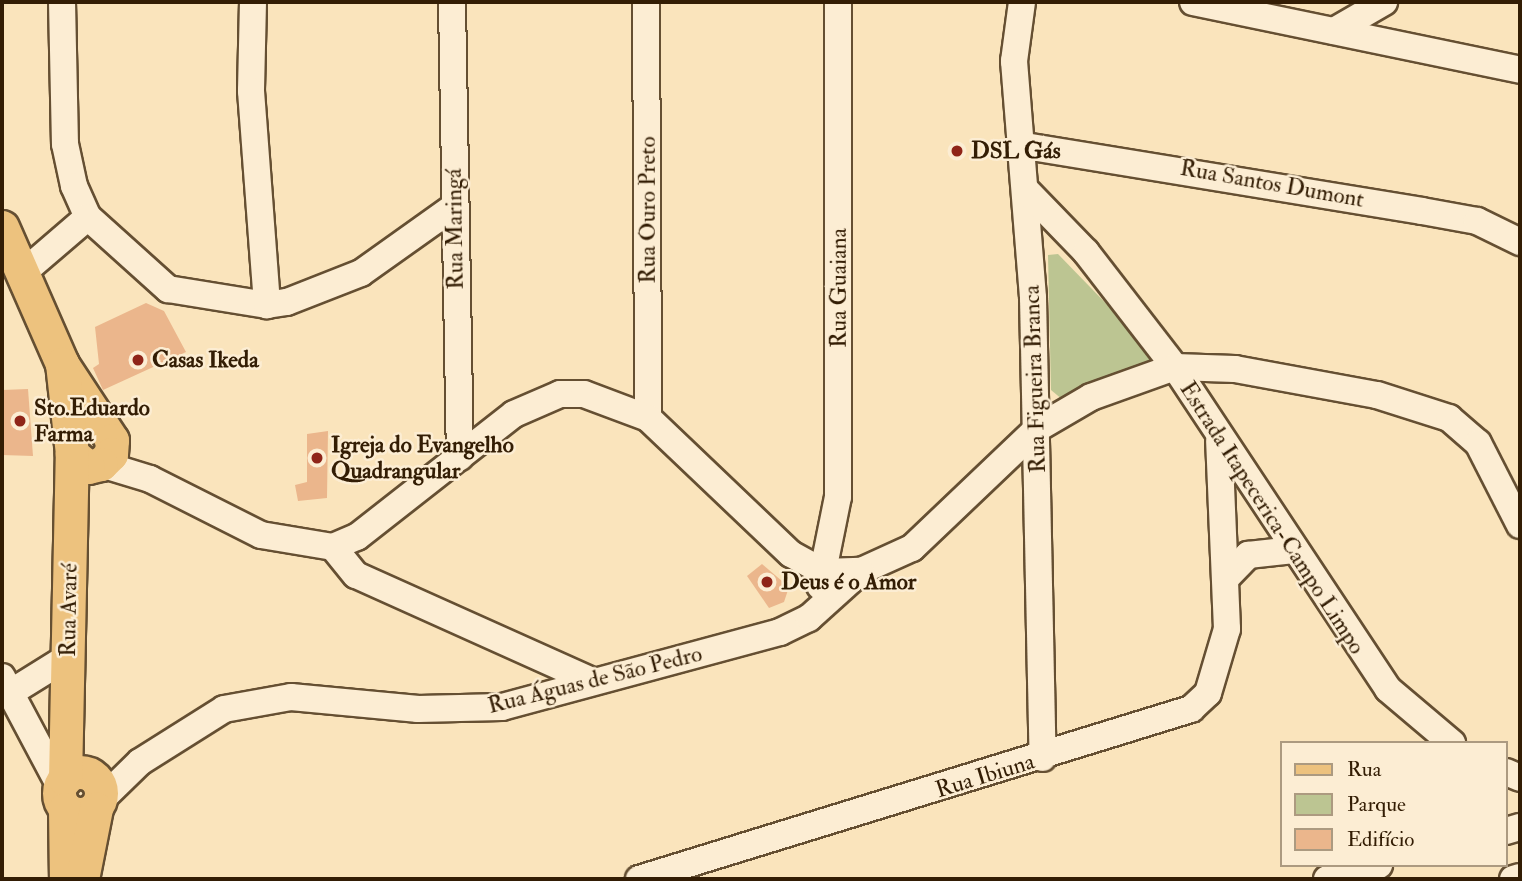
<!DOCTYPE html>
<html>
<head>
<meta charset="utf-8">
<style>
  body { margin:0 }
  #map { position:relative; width:1522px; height:881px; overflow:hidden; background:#fae4bc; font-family:"IM FELL Double Pica",serif }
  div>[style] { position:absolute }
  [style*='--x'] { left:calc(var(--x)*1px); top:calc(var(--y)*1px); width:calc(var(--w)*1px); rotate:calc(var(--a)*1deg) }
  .green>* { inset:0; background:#bcc592 }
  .building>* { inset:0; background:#ebb68c }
  .roads { filter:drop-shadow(2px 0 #654f32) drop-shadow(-2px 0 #654f32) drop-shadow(0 2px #654f32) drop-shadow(0 -2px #654f32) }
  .minor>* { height:26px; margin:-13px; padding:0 13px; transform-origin:13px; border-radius:13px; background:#fcedd3 }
  .major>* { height:33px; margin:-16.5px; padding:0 16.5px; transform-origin:16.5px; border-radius:16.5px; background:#edc27e }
  .major>.ring { margin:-16.5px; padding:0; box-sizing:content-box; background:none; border:33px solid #edc27e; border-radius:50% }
  .dots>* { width:19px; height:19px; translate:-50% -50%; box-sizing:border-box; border:4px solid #fcedd3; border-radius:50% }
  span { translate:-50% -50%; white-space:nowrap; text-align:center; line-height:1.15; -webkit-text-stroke:5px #fcedd3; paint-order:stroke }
  .poi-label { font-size:23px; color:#331d04; font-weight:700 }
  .left { translate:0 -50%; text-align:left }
  .street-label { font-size:23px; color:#331d04 }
  .frame { position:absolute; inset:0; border:4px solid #331d04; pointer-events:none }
  .legend { position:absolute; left:1280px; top:741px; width:228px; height:126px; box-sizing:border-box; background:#fcedd3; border:2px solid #ac9a80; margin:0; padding:9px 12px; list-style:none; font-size:21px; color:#331d04 }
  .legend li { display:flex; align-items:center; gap:14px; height:35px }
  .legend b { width:35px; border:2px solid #ac9a80 }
</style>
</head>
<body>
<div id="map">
  <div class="green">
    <div style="clip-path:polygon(1058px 254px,1155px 354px,1150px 365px,1063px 400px,1051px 390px,1048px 255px)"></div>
  </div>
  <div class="building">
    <div style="clip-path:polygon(146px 303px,164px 311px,186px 352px,103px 390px,93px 368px,99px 364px,95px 327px)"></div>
    <div style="clip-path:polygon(28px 389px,33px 456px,2px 455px,2px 390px)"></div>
    <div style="clip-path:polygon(328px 431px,327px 498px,298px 501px,295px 485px,307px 482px,307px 434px)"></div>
    <div style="clip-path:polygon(762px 564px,789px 587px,784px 602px,769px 608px,747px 576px)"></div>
  </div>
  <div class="roads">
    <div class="minor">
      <div style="--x:62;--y:2;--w:142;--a:88.8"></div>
      <div style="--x:65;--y:144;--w:43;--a:77.9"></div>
      <div style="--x:74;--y:186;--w:34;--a:66"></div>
      <div style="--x:88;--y:217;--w:108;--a:42"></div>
      <div style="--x:168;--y:289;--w:100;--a:9.2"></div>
      <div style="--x:267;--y:305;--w:20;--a:-9"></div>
      <div style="--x:287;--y:302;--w:79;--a:-21.4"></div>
      <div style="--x:361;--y:273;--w:114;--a:-35.4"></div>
      <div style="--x:253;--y:2;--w:89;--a:91.3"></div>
      <div style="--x:251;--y:91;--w:215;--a:85.7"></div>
      <div style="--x:452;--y:2;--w:455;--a:89"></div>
      <div style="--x:646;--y:2;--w:416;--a:89.7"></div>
      <div style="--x:1022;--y:2;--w:60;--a:97.7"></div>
      <div style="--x:1014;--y:61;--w:238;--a:85.4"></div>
      <div style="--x:1033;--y:298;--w:460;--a:88.8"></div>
      <div style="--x:1193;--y:2;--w:334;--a:11.7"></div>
      <div style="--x:1334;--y:31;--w:58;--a:-30.1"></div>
      <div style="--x:1019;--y:145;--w:408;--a:9.3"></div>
      <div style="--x:1422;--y:211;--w:56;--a:10.3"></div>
      <div style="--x:1477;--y:221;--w:48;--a:26"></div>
      <div style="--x:1025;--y:189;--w:88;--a:45.9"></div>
      <div style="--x:1086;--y:252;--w:145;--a:52.3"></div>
      <div style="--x:1175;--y:367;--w:386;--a:56.5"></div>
      <div style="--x:1388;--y:689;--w:84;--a:40.2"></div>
      <div style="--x:25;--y:271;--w:83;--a:-40.6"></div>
      <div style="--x:101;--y:464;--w:51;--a:17"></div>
      <div style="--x:150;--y:479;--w:124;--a:26.8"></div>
      <div style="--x:261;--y:535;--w:73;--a:9.5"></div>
      <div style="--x:333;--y:547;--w:26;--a:-23"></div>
      <div style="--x:357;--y:537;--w:199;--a:-38.1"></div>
      <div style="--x:514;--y:414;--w:50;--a:-23.5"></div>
      <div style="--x:560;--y:394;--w:24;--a:0"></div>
      <div style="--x:584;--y:394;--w:68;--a:20.6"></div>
      <div style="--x:648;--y:418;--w:197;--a:43.6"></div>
      <div style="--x:791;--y:554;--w:38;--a:29"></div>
      <div style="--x:824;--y:572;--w:37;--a:-2"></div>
      <div style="--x:861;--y:571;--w:56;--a:-24.3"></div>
      <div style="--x:912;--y:548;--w:174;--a:-43.6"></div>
      <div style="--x:1038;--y:428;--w:61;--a:-30.3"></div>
      <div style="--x:1091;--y:397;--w:89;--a:-19.7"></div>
      <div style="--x:1175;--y:367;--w:60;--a:1.9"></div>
      <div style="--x:1235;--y:369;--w:144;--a:10.4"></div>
      <div style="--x:1377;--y:395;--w:76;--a:17.7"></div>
      <div style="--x:1449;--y:418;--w:38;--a:41"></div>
      <div style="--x:1478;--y:443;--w:92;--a:62.9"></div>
      <div style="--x:333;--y:547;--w:36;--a:51"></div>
      <div style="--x:356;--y:575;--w:256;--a:24.2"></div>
      <div style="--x:1229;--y:575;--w:28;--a:-46"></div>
      <div style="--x:1248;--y:555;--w:46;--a:-6.2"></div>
      <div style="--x:820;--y:586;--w:91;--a:-78.6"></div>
      <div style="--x:838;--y:497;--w:495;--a:-90"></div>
      <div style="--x:2;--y:677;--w:123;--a:62"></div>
      <div style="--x:10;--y:693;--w:68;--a:-31.8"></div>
      <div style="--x:1506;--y:772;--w:15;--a:23"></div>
      <div style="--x:100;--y:801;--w:56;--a:-44.3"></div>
      <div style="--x:140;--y:762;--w:99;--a:-32.2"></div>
      <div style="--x:224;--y:709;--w:68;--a:-10.2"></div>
      <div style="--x:291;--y:697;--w:128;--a:5.4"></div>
      <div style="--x:418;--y:709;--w:84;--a:-1.4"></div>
      <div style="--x:502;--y:707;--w:288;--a:-15.1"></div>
      <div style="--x:780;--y:632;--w:32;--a:-26"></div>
      <div style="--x:809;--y:618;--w:70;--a:-42.1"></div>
      <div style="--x:1506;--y:831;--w:15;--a:-16"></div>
      <div style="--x:639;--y:879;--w:578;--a:-17.12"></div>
      <div style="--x:1191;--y:709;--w:23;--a:-43"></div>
      <div style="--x:1208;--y:693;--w:67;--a:-73.5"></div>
      <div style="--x:1227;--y:629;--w:188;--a:-92.4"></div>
      <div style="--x:1327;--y:879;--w:54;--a:-15.1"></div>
      <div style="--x:1513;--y:879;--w:7;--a:-16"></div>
    </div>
    <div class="major">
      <div style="--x:2;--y:227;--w:150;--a:66.3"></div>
      <div style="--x:62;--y:364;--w:91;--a:56.7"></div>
      <div style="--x:112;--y:440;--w:14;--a:94"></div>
      <div style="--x:111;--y:454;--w:14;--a:135"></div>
      <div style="--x:101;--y:464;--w:13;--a:167"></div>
      <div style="--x:88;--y:467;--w:21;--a:-141"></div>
      <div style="--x:72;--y:454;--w:91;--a:-96.3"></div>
      <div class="ring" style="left:59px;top:772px;width:9px;height:9px"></div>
      <div style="--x:65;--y:779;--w:325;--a:-88.8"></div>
      <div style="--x:65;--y:809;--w:70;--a:89.2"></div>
      <div style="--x:82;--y:879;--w:72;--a:-78.8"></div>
    </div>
  </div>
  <div class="dots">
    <div style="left:957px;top:151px;background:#8f2418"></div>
    <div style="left:138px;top:360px;background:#8f2418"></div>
    <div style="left:20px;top:421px;background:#8f2418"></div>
    <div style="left:317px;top:458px;background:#8f2418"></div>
    <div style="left:767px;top:582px;background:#8f2418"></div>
  </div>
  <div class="poi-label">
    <span class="left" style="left:971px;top:151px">DSL Gás</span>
    <span class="left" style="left:152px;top:360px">Casas Ikeda</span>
    <span class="left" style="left:34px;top:421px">Sto.Eduardo<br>Farma</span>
    <span class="left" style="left:331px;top:458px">Igreja do Evangelho<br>Quadrangular</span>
    <span class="left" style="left:781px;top:582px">Deus é o Amor</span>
  </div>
  <div class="street-label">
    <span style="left:1272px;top:184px;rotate:10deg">Rua Santos Dumont</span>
    <span style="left:648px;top:210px;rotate:-90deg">Rua Ouro Preto</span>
    <span style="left:455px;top:229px;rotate:-91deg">Rua Maringá</span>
    <span style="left:839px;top:288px;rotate:-90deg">Rua Guaiana</span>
    <span style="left:1035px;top:379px;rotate:-92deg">Rua Figueira Branca</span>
    <span style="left:1272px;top:518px;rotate:57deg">Estrada Itapecerica-Campo Limpo</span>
    <span style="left:69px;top:610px;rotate:-89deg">Rua Avaré</span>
    <span style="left:595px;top:680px;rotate:-14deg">Rua Águas de São Pedro</span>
    <span style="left:985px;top:776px;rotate:-17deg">Rua Ibiuna</span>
  </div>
  <div class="frame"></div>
  <ul class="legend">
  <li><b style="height:9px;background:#edc27e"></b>Rua</li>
  <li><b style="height:19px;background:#bcc592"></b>Parque</li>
  <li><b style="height:19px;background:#ebb68c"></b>Edifício</li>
  </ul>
</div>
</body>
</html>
